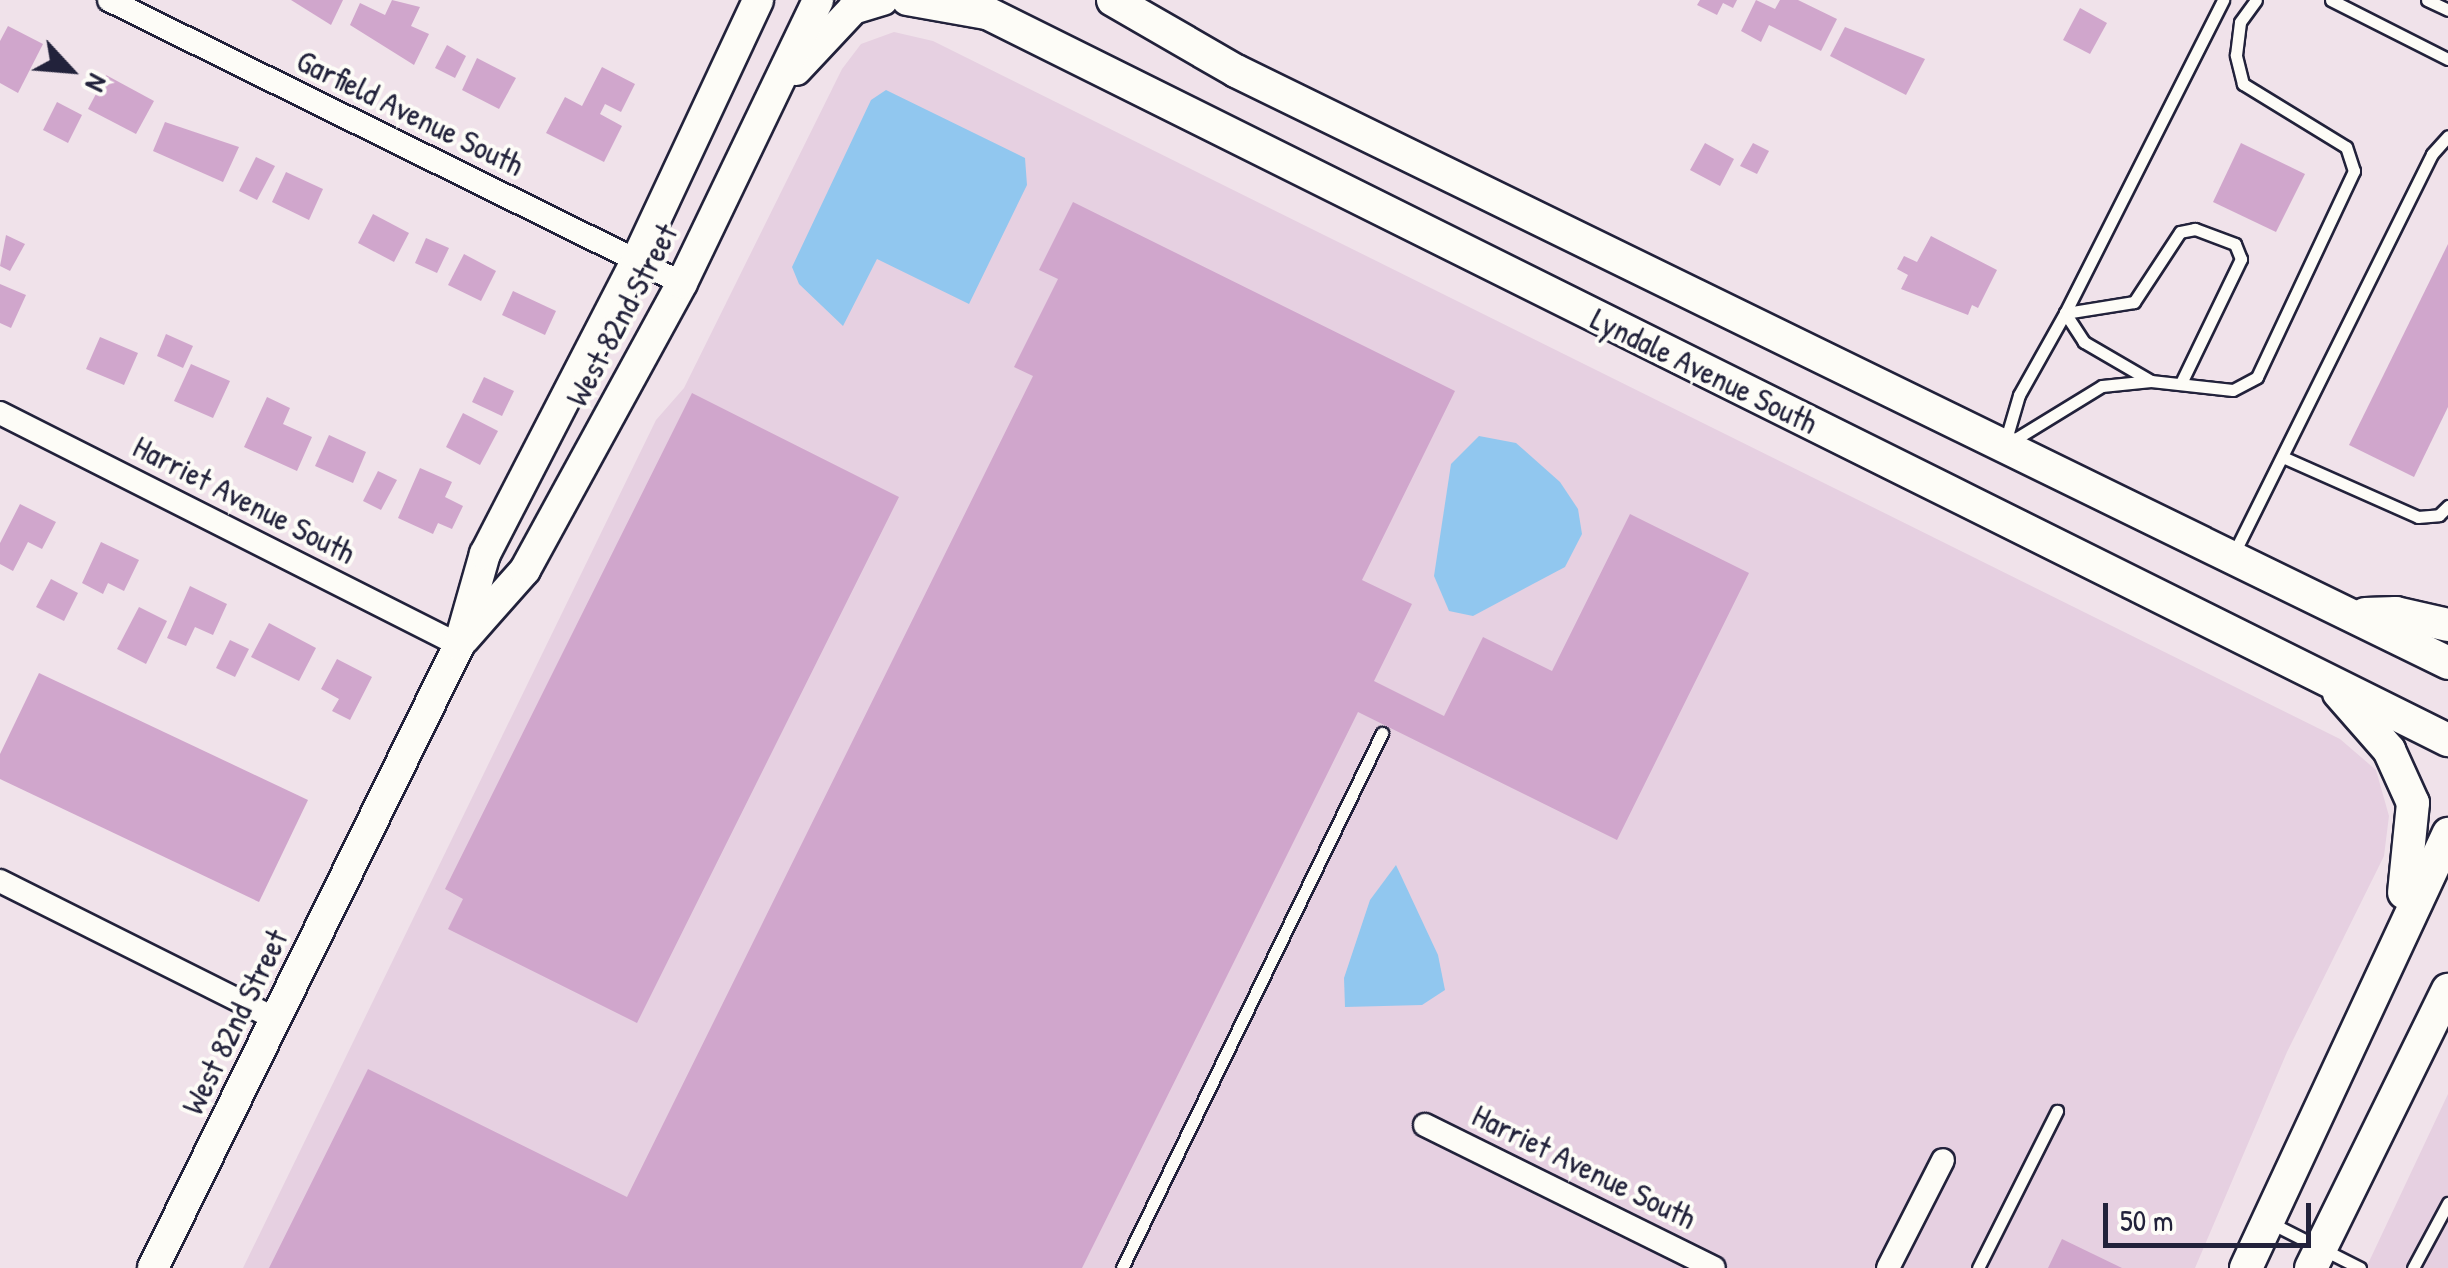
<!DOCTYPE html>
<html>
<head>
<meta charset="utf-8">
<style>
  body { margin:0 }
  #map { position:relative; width:2448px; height:1268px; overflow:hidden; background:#f0e2ea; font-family:"Patrick Hand",sans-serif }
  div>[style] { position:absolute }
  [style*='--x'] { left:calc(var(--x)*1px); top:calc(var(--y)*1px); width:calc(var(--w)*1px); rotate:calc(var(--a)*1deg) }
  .built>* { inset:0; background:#e6d0e1 }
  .water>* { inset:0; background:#91c7ef }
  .building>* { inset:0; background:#d0a6cc }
  .roads { filter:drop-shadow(2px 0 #22223b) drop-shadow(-2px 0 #22223b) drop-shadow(0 2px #22223b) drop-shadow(0 -2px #22223b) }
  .service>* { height:11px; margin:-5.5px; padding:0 5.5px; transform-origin:5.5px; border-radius:5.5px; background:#fdfcf7 }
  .minor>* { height:22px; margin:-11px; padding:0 11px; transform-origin:11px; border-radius:11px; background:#fdfcf7 }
  .tertiary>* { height:30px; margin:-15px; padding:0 15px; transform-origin:15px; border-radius:15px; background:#fdfcf7 }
  .secondary>* { height:32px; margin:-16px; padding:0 16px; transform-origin:16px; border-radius:16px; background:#fdfcf7 }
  span { translate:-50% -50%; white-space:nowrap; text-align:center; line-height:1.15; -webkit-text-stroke:8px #fdfcf7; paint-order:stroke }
  .street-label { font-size:32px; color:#22223b }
  .north { position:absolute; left:20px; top:20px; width:100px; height:100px; -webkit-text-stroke:8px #fdfcf7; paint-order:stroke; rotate:116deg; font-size:28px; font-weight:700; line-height:40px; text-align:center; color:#22223b }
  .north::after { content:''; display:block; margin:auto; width:35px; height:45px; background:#22223b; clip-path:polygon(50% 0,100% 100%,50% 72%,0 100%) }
  .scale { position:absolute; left:2103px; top:1203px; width:208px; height:45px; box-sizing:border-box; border:5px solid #22223b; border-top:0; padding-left:12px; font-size:30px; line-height:35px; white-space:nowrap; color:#22223b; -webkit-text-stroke:8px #fdfcf7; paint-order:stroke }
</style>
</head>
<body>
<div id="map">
  <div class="built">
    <div style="clip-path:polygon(894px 32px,933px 41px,2340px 739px,2376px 770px,2389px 816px,2384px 856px,2287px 1052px,2195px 1268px,243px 1268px,656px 420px,684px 388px,842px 69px,861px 44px)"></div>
    <div style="clip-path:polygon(2448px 1094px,2448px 1268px,2366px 1268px)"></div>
  </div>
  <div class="water">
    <div style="clip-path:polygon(886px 90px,1025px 158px,1027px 185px,969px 304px,877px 259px,843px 326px,799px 284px,792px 267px,871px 100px)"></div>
    <div style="clip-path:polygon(1479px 436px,1516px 443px,1560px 482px,1578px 509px,1582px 534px,1565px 567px,1473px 616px,1449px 611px,1434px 576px,1451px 464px)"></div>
    <div style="clip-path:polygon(1396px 865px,1438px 955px,1445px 990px,1422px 1005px,1345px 1007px,1344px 978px,1370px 900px)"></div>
  </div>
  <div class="building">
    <div style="clip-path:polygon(291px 0,343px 0,331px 25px)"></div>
    <div style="clip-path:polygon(392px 0,420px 7px,411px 26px,429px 34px,414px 65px,350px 25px,360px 3px,385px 15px)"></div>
    <div style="clip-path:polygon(1700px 0,1737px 0,1733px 8px,1723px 3px,1717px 15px,1697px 5px)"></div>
    <div style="clip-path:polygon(1756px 0,1775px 9px,1780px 0,1798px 0,1837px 19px,1821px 51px,1769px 25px,1761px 42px,1741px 31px)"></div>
    <div style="clip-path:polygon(2080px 8px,2107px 23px,2090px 54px,2063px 40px)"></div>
    <div style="clip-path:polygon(8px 26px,43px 44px,18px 93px,0 83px,0 41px)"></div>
    <div style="clip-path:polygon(1845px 27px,1925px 59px,1906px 95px,1830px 56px)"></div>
    <div style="clip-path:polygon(447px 45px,466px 56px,455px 78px,435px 68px)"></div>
    <div style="clip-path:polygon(477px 58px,516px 78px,499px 109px,462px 90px)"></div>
    <div style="clip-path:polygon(602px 67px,635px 84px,621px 112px,605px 104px,600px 114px,622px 126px,604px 162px,546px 133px,565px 97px,582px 106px)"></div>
    <div style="clip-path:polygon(106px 75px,154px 101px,136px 134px,88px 109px)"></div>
    <div style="clip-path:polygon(57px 102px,82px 115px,68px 143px,43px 130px)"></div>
    <div style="clip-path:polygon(165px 122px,239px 147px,223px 182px,153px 151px)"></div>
    <div style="clip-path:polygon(1705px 143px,1734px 159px,1720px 186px,1690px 170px)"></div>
    <div style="clip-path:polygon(1753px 143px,1769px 151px,1757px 174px,1740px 166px)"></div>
    <div style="clip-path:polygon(2241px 143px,2305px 174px,2276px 232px,2213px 202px)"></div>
    <div style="clip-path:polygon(256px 157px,275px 166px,257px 200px,239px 191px)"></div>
    <div style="clip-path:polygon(286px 172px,323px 189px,309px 220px,272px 202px)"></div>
    <div style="clip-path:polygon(1073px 202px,1455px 391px,1362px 580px,1412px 604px,1374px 681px,1444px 716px,1483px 637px,1552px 671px,1630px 514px,1749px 573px,1617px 840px,1358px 712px,1082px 1268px,269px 1268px,368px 1069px,627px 1197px,1033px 376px,1014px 367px,1058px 279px,1039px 270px)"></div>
    <div style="clip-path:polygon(373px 214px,409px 233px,394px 262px,358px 243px)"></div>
    <div style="clip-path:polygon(6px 235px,25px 244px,10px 271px,0 266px)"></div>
    <div style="clip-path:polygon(1931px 236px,1997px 270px,1978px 308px,1972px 305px,1968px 315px,1901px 289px,1908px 275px,1897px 269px,1904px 256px,1917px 262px)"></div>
    <div style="clip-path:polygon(426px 238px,449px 248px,437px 273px,415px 263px)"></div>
    <div style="clip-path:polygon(2448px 244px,2448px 407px,2414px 477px,2349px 445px)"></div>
    <div style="clip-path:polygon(464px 254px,496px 271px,481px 301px,448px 285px)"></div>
    <div style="clip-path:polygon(0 284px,26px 295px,11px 328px,0 323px)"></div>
    <div style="clip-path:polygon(513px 291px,556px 311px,545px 335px,502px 315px)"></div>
    <div style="clip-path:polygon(166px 334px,193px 346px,183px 368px,157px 356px)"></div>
    <div style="clip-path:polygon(100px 337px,138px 353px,124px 385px,86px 369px)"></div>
    <div style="clip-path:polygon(191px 364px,230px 381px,213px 418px,174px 401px)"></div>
    <div style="clip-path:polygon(484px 377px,514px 391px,502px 416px,472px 402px)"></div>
    <div style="clip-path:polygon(692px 393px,899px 497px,637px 1023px,448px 929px,463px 899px,445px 889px)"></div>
    <div style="clip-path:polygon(267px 397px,290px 408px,283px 424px,312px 437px,297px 471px,244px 447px)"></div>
    <div style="clip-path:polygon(463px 413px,498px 431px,480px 465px,446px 447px)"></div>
    <div style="clip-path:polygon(329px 435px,366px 452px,353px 483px,315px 466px)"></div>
    <div style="clip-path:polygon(420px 468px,452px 482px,445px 497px,463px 506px,452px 529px,438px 523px,433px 534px,398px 518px)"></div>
    <div style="clip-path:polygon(378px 471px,397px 480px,381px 510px,363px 501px)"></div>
    <div style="clip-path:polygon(20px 504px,56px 522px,42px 549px,28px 542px,13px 571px,0 564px,0 543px)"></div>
    <div style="clip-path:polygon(101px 542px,139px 560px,124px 591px,108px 583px,103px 594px,82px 583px)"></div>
    <div style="clip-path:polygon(51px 579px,78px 593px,64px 621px,36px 607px)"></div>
    <div style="clip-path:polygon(190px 586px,227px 604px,213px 635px,195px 627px,186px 646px,167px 638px)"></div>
    <div style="clip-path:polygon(139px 607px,167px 621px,146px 664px,117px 649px)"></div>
    <div style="clip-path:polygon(269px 623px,316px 648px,299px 681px,251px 657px)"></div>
    <div style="clip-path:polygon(230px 640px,249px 649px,235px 677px,216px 668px)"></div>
    <div style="clip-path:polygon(337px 659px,372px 677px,350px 720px,332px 711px,339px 699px,321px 689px)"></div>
    <div style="clip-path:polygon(39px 673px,308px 800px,259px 902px,0 779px,0 754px)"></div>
    <div style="clip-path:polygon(2062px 1239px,2122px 1268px,2048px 1268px)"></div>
  </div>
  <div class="roads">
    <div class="service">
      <div style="--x:2331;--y:0;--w:131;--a:26.8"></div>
      <div style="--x:2427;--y:0;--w:23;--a:25"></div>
      <div style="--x:2151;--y:381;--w:78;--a:-149.8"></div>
      <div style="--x:2084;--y:342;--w:35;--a:-123"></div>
      <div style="--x:2065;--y:313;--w:351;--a:-63.2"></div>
      <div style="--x:2181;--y:383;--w:138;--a:-64.2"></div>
      <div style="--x:2241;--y:259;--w:16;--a:-112"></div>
      <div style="--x:2235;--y:244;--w:43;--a:-159.4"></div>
      <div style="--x:2195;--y:229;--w:15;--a:169"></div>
      <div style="--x:2180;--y:232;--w:84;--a:123.3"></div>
      <div style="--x:2134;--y:302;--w:70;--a:170.9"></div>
      <div style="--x:2065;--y:313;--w:94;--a:119.3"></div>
      <div style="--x:2019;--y:395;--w:53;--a:106.4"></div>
      <div style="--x:2004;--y:446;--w:115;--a:-31.5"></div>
      <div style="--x:2102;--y:386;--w:49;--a:-5.8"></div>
      <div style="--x:2151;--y:381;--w:82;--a:6.3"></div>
      <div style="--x:2233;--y:390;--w:27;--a:-28"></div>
      <div style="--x:2257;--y:377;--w:228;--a:-64.8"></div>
      <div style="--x:2354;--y:171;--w:25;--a:-108"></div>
      <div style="--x:2346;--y:147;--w:121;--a:-148.5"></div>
      <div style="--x:2243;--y:84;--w:30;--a:-104"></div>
      <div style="--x:2236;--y:55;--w:33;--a:-83"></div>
      <div style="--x:2240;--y:22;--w:27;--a:-54"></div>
      <div style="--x:2285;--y:458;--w:145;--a:23.9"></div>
      <div style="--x:2418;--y:517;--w:21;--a:-5"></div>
      <div style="--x:2439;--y:515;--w:13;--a:-45"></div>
      <div style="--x:2234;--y:553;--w:445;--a:-63.6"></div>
      <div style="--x:2432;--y:154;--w:24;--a:-48"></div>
      <div style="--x:2269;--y:1222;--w:102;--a:26.8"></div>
      <div style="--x:1122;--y:1268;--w:595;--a:-64.08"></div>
      <div style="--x:1978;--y:1268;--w:176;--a:-63.3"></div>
      <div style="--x:2413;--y:1268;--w:74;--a:-61.7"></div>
    </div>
    <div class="minor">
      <div style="--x:109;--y:0;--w:639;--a:26.28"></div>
      <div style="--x:0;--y:413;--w:514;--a:26.81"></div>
      <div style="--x:0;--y:881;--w:309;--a:26.6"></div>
      <div style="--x:1425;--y:1125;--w:322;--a:26.3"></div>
      <div style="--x:1888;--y:1268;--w:121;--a:-63"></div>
    </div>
    <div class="tertiary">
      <div style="--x:907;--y:0;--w:80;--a:10"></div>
      <div style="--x:796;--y:70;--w:83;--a:-46.9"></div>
      <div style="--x:853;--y:9;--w:31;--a:-17"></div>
      <div style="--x:464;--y:639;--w:92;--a:-48.5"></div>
      <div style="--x:525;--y:570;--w:327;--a:-61.3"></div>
      <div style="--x:682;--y:283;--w:314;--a:-64.3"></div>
      <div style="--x:153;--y:1268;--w:694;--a:-63.84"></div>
      <div style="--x:459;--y:645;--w:95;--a:-74.1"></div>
      <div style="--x:485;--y:554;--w:330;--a:-62.7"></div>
      <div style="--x:636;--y:261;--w:288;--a:-64.9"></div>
    </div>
    <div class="secondary">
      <div style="--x:961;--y:0;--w:1661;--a:26.46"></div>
      <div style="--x:1113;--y:0;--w:142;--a:30"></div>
      <div style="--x:1236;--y:71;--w:1349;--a:26.03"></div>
      <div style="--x:2365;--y:614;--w:31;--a:-2"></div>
      <div style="--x:2396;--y:613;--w:53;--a:13"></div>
      <div style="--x:2339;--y:693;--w:76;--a:48.7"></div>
      <div style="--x:2389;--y:750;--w:58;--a:65.6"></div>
      <div style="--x:2413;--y:803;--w:90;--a:95.7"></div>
      <div style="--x:2246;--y:1268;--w:479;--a:-65"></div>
      <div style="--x:2311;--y:1268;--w:310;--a:-63.8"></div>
    </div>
  </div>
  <div class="street-label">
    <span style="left:410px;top:113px;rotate:26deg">Garfield Avenue South</span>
    <span style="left:622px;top:315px;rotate:-62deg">West 82nd Street</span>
    <span style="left:1704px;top:371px;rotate:26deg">Lyndale Avenue South</span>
    <span style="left:244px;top:500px;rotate:27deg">Harriet Avenue South</span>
    <span style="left:235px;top:1022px;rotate:-64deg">West 82nd Street</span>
    <span style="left:1584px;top:1167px;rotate:26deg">Harriet Avenue South</span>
  </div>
  <div class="north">N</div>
  <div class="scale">50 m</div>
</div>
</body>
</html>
